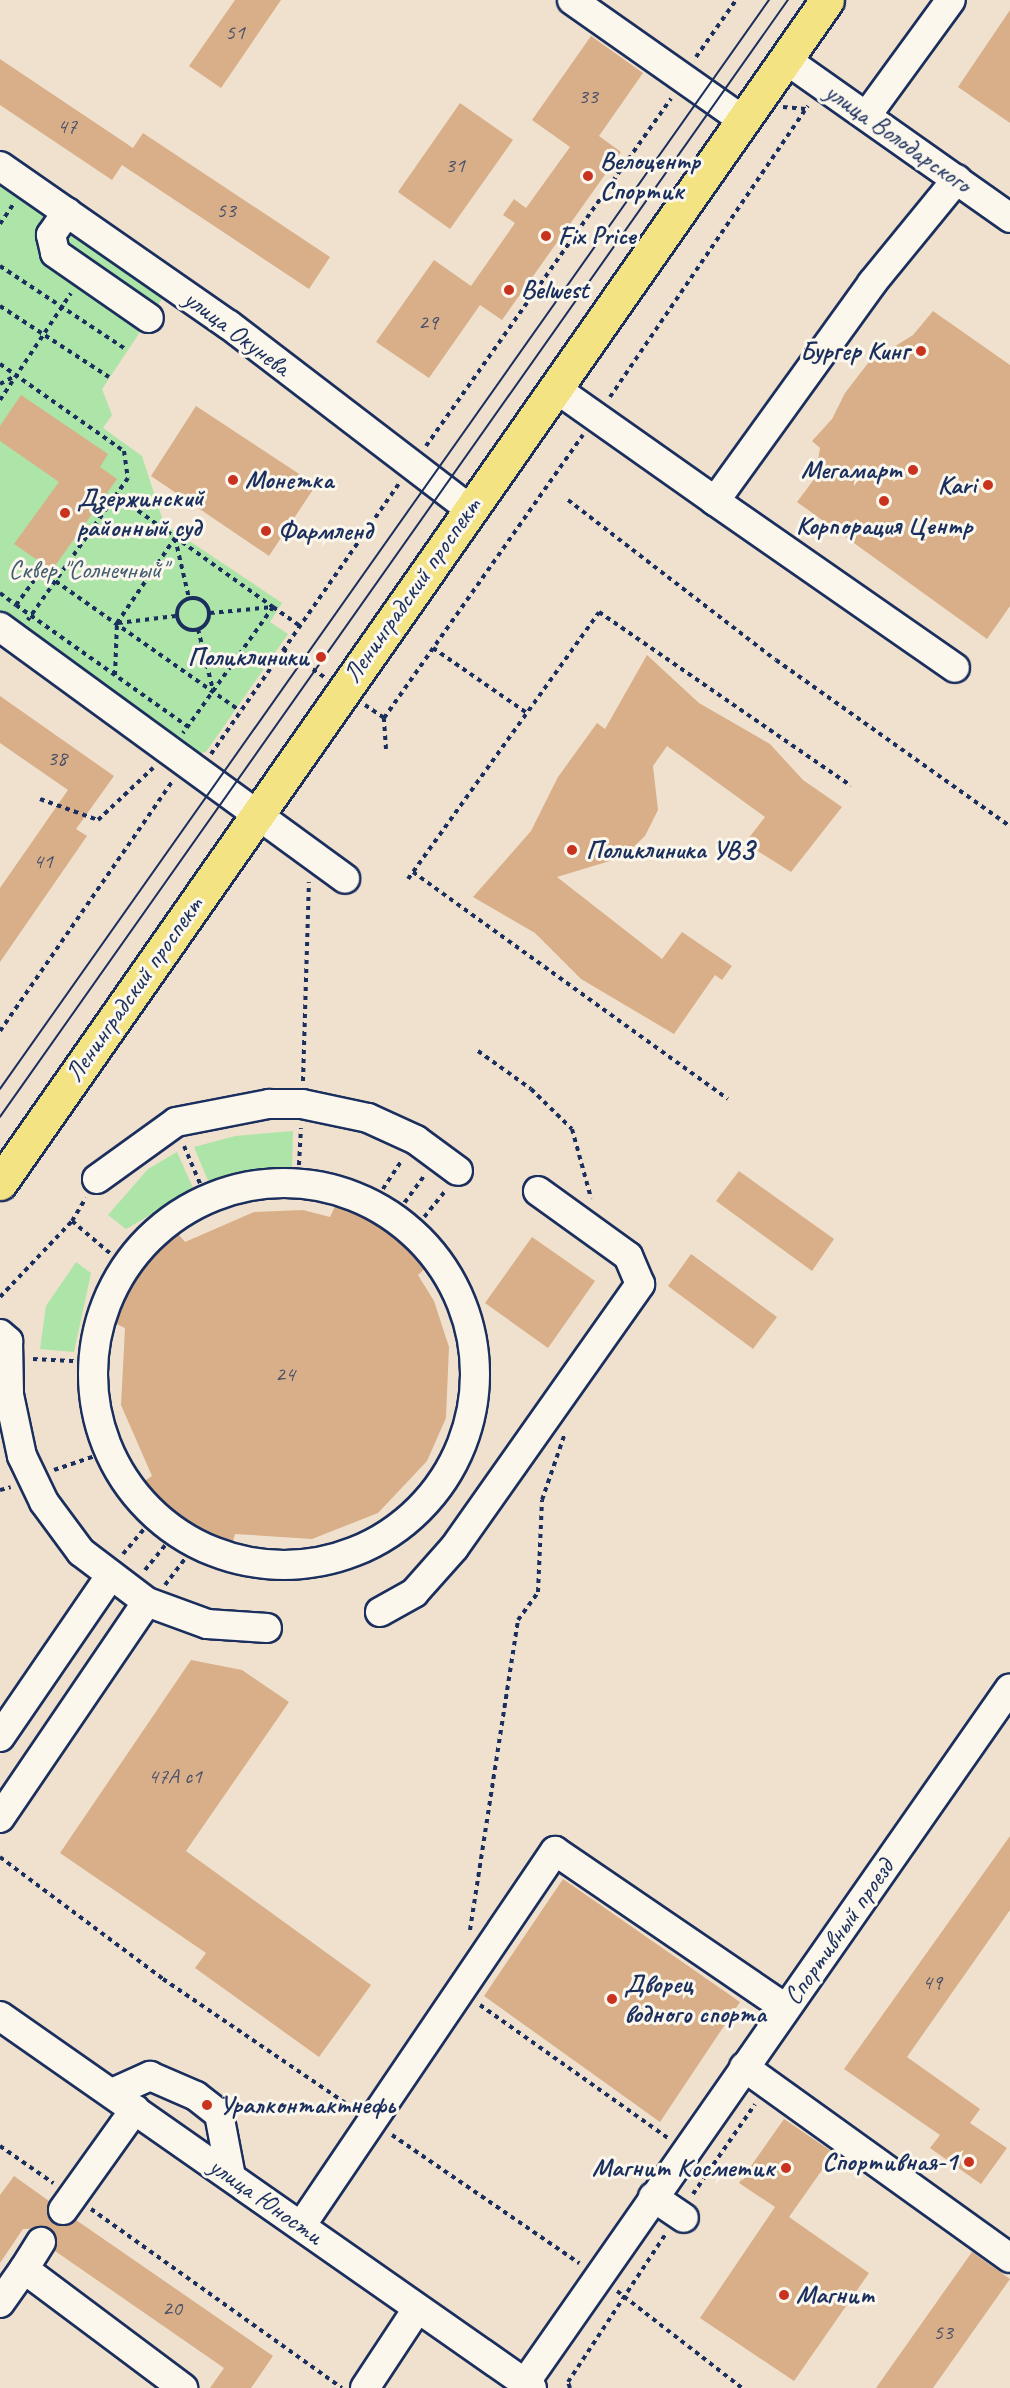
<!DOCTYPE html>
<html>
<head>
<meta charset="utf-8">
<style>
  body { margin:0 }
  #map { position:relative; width:1010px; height:2388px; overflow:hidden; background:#f0e1ce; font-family:Caveat,sans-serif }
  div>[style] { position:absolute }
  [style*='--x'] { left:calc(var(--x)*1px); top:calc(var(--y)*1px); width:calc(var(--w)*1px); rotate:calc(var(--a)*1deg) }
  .green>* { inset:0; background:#ade4a7 }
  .building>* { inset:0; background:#d8af89 }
  .path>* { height:4px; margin-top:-2px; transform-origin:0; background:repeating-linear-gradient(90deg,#1b2f5e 0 4.5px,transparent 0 9px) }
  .path>.ring { margin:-2px; padding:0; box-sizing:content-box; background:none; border:4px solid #1b2f5e; border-radius:50% }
  .roads { filter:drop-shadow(2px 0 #1b2f5e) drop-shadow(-2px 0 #1b2f5e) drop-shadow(0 2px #1b2f5e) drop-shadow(0 -2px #1b2f5e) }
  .minor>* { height:28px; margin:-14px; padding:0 14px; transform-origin:14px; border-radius:14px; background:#fbf7ec }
  .minor>.ring { margin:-14px; padding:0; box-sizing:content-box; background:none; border:28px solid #fbf7ec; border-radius:50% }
  .major>* { height:33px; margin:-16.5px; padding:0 16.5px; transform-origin:16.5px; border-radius:16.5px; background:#f4e382 }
  .tram>* { height:1.5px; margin:-0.75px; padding:0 0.75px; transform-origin:0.75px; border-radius:0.75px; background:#1b2f5e }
  .dots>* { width:16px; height:16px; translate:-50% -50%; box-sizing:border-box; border:3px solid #fbf7ec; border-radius:50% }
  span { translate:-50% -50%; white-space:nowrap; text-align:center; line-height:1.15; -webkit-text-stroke:6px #fbf7ec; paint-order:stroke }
  .number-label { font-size:22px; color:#4a4f69 }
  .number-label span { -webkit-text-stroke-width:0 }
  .street-label { font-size:26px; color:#1b2f5e }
  .poi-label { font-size:26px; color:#1b2f5e; font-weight:700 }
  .left { translate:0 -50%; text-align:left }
  .right { translate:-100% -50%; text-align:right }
  .park-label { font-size:26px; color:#405c70 }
</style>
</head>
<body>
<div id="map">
  <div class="green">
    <div style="clip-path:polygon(0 181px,164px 296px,102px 389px,112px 415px,103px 428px,142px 456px,164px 524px,282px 603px,270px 622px,288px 634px,206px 752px,193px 754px,0 616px)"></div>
    <div style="clip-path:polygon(293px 1131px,292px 1169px,209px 1183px,194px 1147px,235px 1136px)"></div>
    <div style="clip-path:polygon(177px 1152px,194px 1190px,126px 1229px,108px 1215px,148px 1169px)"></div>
    <div style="clip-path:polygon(76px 1262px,91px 1273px,74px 1352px,40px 1349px,46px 1306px)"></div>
  </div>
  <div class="building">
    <div style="clip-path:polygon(235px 0,281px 0,221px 88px,189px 66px)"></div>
    <div style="clip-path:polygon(1010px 10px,1010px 123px,958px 87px)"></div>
    <div style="clip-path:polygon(591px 36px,643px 73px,599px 136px,621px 152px,502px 320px,480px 305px,429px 378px,376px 342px,434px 260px,471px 286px,515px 223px,503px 215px,514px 199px,526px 208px,570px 147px,532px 120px)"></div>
    <div style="clip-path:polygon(0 59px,133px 148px,143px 133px,330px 257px,309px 289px,122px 165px,112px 180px,0 105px)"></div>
    <div style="clip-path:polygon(460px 103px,513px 140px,450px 229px,398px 192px)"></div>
    <div style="clip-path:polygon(933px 311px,1010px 365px,1010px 606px,987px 639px,797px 502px,815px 478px,820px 448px,812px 441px,832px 419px,845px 393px,882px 345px,889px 350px,913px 335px)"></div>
    <div style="clip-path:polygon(21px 395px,108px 454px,100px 467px,117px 479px,52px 570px,14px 544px,59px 482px,0 441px,0 426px)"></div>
    <div style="clip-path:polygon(196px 406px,316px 485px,269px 556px,151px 476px)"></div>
    <div style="clip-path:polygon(647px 655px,699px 703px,770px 744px,803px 780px,842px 807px,791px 872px,745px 843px,765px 817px,667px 746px,653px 766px,658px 810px,645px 836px,623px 857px,557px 877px,662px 959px,682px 932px,732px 966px,722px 980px,715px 975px,674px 1034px,581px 979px,535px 933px,473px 897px,531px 831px,558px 777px,597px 723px,605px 729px)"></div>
    <div style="clip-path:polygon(0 696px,114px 776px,76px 829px,87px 836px,0 962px,0 888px,68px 790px,0 743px)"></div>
    <div style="clip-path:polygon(739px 1171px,834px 1239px,812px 1271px,716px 1201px)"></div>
    <div style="clip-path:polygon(337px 1202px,384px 1225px,429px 1265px,418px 1275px,434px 1301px,449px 1347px,446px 1418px,427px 1461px,378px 1513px,312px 1539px,235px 1534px,231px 1548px,180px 1523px,140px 1484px,152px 1476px,121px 1405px,125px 1328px,110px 1321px,135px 1271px,175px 1230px,185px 1242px,254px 1212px,303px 1210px,330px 1217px)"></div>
    <div style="clip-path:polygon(532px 1237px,595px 1281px,548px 1348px,485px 1303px)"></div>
    <div style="clip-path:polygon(691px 1254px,777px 1317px,753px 1349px,668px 1286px)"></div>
    <div style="clip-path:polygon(191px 1660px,242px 1670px,289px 1702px,186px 1851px,371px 1985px,319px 2057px,195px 1968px,206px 1953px,60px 1853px)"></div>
    <div style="clip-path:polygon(1010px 1836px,1010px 1910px,907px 2057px,980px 2109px,970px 2123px,1007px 2148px,981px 2184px,930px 2148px,940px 2135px,844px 2069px)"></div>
    <div style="clip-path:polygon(563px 1879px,740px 2002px,660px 2122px,484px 1996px)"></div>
    <div style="clip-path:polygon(784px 2119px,834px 2153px,789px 2217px,869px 2273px,794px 2381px,700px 2318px,775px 2207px,739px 2183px)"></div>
    <div style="clip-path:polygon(14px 2176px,49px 2201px,48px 2216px,54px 2224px,69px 2225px,76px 2220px,273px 2356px,251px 2388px,210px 2388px,224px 2368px,55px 2251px,56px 2235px,49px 2228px,23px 2229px,0 2263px,0 2195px)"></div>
    <div style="clip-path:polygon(972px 2252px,1010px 2279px,933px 2388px,876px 2388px)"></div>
  </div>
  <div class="path">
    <div style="--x:696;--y:57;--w:70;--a:-54.9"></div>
    <div style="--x:783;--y:107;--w:23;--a:5"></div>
    <div style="--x:0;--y:224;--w:23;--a:-56"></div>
    <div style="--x:0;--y:266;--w:152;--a:33.5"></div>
    <div style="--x:0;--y:306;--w:130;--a:33.1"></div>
    <div style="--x:0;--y:364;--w:151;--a:35.1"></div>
    <div style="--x:124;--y:451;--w:27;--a:82"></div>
    <div style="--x:128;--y:478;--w:174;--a:125.2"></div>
    <div style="--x:0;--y:384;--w:17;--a:-28"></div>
    <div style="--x:610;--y:397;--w:352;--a:-55.8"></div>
    <div style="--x:0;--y:400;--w:128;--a:-56.4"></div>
    <div style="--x:426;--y:446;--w:425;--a:-54.8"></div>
    <div style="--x:116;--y:495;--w:193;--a:35.5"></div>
    <div style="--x:273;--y:607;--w:155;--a:125.5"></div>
    <div style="--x:568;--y:500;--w:262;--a:37.6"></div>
    <div style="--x:776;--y:660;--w:287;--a:35.4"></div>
    <div style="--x:175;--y:538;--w:62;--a:76.9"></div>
    <div style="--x:0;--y:593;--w:20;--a:37"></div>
    <div style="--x:16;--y:605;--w:42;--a:-53.7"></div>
    <div style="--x:41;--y:571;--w:243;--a:35.1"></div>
    <div class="ring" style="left:177px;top:598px;width:28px;height:28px"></div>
    <div style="--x:16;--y:605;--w:211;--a:35.3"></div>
    <div style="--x:210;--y:613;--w:63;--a:-5.4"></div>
    <div style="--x:273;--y:607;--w:32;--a:35"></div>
    <div style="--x:118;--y:623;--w:58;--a:-6.9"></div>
    <div style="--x:198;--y:629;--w:63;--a:76.2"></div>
    <div style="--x:433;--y:648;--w:114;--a:34.7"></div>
    <div style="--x:283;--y:649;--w:50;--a:34.3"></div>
    <div style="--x:115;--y:675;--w:52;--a:-87.8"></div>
    <div style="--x:117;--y:623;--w:103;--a:-55.7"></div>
    <div style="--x:365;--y:705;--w:23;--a:34"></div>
    <div style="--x:386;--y:749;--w:31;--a:-94"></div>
    <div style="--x:384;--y:718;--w:346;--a:-54.9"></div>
    <div style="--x:211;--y:754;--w:329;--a:-55.2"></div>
    <div style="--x:40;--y:799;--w:62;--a:19.9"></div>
    <div style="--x:98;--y:820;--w:76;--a:-43.4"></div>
    <div style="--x:413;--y:872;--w:388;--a:35.8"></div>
    <div style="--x:408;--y:879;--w:328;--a:-54.4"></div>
    <div style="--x:599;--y:612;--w:306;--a:34.6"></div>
    <div style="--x:0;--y:1031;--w:303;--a:-55.4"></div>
    <div style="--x:478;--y:1051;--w:65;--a:35.6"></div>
    <div style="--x:531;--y:1089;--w:57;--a:44.3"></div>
    <div style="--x:572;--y:1129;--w:72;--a:74.6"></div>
    <div style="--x:303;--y:1081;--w:199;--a:-88.3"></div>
    <div style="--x:184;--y:1146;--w:59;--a:66.9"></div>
    <div style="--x:298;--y:1183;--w:55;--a:-86.9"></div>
    <div style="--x:373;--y:1204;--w:53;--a:-56.6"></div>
    <div style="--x:394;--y:1217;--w:51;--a:-53.8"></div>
    <div style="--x:72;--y:1221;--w:70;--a:40.3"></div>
    <div style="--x:413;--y:1231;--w:53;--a:-51.2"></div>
    <div style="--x:0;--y:1297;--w:105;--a:-46.5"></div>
    <div style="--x:72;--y:1221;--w:27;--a:-59"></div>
    <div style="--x:33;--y:1359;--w:58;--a:3"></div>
    <div style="--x:54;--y:1470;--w:56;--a:-18.8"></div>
    <div style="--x:0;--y:1490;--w:11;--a:-15"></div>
    <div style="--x:123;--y:1554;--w:50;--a:-49.9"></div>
    <div style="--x:145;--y:1570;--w:49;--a:-50.8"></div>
    <div style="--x:165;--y:1585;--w:53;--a:-52.7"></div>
    <div style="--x:0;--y:1857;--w:204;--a:36.8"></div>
    <div style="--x:163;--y:1979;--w:231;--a:34.2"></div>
    <div style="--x:470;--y:1930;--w:314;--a:-81.2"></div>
    <div style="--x:518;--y:1620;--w:34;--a:-54"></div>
    <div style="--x:538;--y:1592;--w:92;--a:-87.5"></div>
    <div style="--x:542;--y:1500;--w:68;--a:-71"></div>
    <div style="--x:480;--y:2005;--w:230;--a:35.3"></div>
    <div style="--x:392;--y:2135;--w:227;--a:34.4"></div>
    <div style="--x:0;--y:2146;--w:65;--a:34.9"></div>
    <div style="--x:693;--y:2194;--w:109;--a:-55.4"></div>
    <div style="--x:91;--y:2209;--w:308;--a:35.5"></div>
    <div style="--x:617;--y:2291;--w:158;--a:37.8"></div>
    <div style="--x:570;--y:2388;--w:6;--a:-108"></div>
    <div style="--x:568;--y:2382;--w:176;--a:-56.6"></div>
  </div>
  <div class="roads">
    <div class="minor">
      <div style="--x:572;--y:0;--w:209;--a:35.1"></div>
      <div style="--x:785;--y:59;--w:276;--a:35.2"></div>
      <div style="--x:867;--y:115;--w:142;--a:-53.9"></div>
      <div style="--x:0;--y:166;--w:279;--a:34.8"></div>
      <div style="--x:229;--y:325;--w:301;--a:37.4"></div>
      <div style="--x:67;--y:212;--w:28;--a:125"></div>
      <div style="--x:51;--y:235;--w:18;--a:77"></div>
      <div style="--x:55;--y:253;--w:114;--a:34.7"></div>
      <div style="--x:555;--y:388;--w:196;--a:35.2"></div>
      <div style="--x:715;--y:501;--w:269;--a:-54.2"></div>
      <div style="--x:872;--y:283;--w:134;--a:-50.7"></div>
      <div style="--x:715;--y:501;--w:292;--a:34.8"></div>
      <div style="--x:0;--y:627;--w:427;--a:36.1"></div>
      <div style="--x:97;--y:1179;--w:97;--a:-35.8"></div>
      <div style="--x:176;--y:1122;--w:95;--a:-11"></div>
      <div style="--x:269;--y:1104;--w:33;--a:0"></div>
      <div style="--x:302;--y:1104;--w:67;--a:12"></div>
      <div style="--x:368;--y:1118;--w:53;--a:24.6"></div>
      <div style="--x:416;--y:1140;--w:52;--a:36.4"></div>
      <div class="ring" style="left:93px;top:1183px;width:354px;height:354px"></div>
      <div style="--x:0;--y:1334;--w:11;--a:41"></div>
      <div style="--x:8;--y:1341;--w:54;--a:88.9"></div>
      <div style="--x:9;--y:1395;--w:62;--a:78"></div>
      <div style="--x:22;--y:1456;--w:51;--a:64.4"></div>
      <div style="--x:44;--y:1502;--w:62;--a:53.5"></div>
      <div style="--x:81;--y:1552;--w:83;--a:37.1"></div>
      <div style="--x:147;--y:1602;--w:64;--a:20.1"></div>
      <div style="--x:207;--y:1624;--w:60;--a:3.8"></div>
      <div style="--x:380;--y:1612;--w:39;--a:-29"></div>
      <div style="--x:414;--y:1593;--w:60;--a:-48.4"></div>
      <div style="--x:454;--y:1548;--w:323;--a:-54.8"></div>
      <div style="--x:640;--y:1284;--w:30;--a:-113"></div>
      <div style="--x:628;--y:1256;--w:111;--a:-144.2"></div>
      <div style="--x:0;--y:1737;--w:193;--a:-55.6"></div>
      <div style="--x:0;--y:1818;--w:261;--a:-55.8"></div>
      <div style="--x:0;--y:2016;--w:649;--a:34.96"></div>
      <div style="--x:744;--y:2067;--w:327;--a:35.7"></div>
      <div style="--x:112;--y:2093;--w:42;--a:-24.1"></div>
      <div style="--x:150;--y:2076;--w:50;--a:23.5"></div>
      <div style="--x:196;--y:2096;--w:29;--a:38"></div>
      <div style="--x:219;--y:2114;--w:64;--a:79.2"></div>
      <div style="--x:653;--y:2197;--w:37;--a:34"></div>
      <div style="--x:63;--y:2210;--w:124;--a:-54.5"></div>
      <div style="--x:301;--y:2226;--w:453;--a:-55.9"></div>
      <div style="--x:555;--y:1851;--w:278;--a:34.3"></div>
      <div style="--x:24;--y:2269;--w:32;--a:-58"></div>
      <div style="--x:0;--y:2303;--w:42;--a:-54.8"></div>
      <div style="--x:24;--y:2269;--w:199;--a:36.8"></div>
      <div style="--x:525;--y:2383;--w:847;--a:-55.09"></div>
      <div style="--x:365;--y:2388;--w:95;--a:-56.6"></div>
    </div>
    <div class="major">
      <div style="--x:0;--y:1183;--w:1443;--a:-55.04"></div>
    </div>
  </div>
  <div class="tram">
    <div style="--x:0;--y:1089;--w:1333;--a:-54.77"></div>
    <div style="--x:0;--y:1117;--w:1367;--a:-54.8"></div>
  </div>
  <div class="dots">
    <div style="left:588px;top:176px;background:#c8321e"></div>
    <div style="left:546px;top:236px;background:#c8321e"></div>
    <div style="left:509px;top:290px;background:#c8321e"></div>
    <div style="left:921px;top:351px;background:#c8321e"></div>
    <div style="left:913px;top:470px;background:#c8321e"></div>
    <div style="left:233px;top:480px;background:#c8321e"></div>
    <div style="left:988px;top:485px;background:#c8321e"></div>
    <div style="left:884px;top:501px;background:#c8321e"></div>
    <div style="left:65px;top:513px;background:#c8321e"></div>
    <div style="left:266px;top:531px;background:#c8321e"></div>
    <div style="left:321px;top:657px;background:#c8321e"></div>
    <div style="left:572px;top:850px;background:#c8321e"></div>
    <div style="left:612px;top:1999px;background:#c8321e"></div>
    <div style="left:207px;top:2105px;background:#c8321e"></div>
    <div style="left:969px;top:2162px;background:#c8321e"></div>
    <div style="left:786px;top:2168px;background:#c8321e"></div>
    <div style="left:784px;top:2295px;background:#c8321e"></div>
  </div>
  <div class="number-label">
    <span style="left:235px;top:33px">51</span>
    <span style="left:588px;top:97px">33</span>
    <span style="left:67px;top:127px">47</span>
    <span style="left:455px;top:166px">31</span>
    <span style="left:226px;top:211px">53</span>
    <span style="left:428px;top:323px">29</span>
    <span style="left:57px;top:759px">38</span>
    <span style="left:43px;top:862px">41</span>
    <span style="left:285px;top:1375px">24</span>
    <span style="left:175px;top:1777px">47А с1</span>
    <span style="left:932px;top:1983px">49</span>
    <span style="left:172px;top:2309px">20</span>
    <span style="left:943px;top:2333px">53</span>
  </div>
  <div class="street-label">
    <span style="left:898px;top:138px;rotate:35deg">улица Володарского</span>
    <span style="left:237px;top:333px;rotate:37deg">улица Окунева</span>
    <span style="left:412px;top:590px;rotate:-55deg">Ленинградский проспект</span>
    <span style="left:134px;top:989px;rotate:-55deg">Ленинградский проспект</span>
    <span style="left:839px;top:1932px;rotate:-55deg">Спортивный проезд</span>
    <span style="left:266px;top:2201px;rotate:35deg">улица Юности</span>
  </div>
  <div class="poi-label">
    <span class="left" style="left:600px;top:176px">Велоцентр<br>Спортик</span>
    <span class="left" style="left:558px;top:236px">Fix Price</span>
    <span class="left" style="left:521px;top:290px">Belwest</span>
    <span class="right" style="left:909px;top:351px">Бургер Кинг</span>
    <span class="right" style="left:901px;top:470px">Мегамарт</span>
    <span class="left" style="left:245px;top:480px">Монетка</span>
    <span class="right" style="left:976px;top:485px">Kari</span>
    <span class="left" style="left:77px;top:513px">Дзержинский<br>районный суд</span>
    <span style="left:884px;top:526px">Корпорация Центр</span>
    <span class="left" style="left:278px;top:531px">Фармленд</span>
    <span class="right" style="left:309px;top:657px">Поликлиники</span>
    <span class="left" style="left:586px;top:850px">Поликлиника УВЗ</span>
    <span class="left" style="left:624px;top:1999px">Дворец<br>водного спорта</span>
    <span class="left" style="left:219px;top:2105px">Уралконтактнефь</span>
    <span class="right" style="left:957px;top:2162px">Спортивная-1</span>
    <span class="right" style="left:774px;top:2168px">Магнит Косметик</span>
    <span class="left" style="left:796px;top:2295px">Магнит</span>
  </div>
  <div class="park-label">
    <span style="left:88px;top:570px">Сквер "Солнечный"</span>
  </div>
</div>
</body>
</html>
